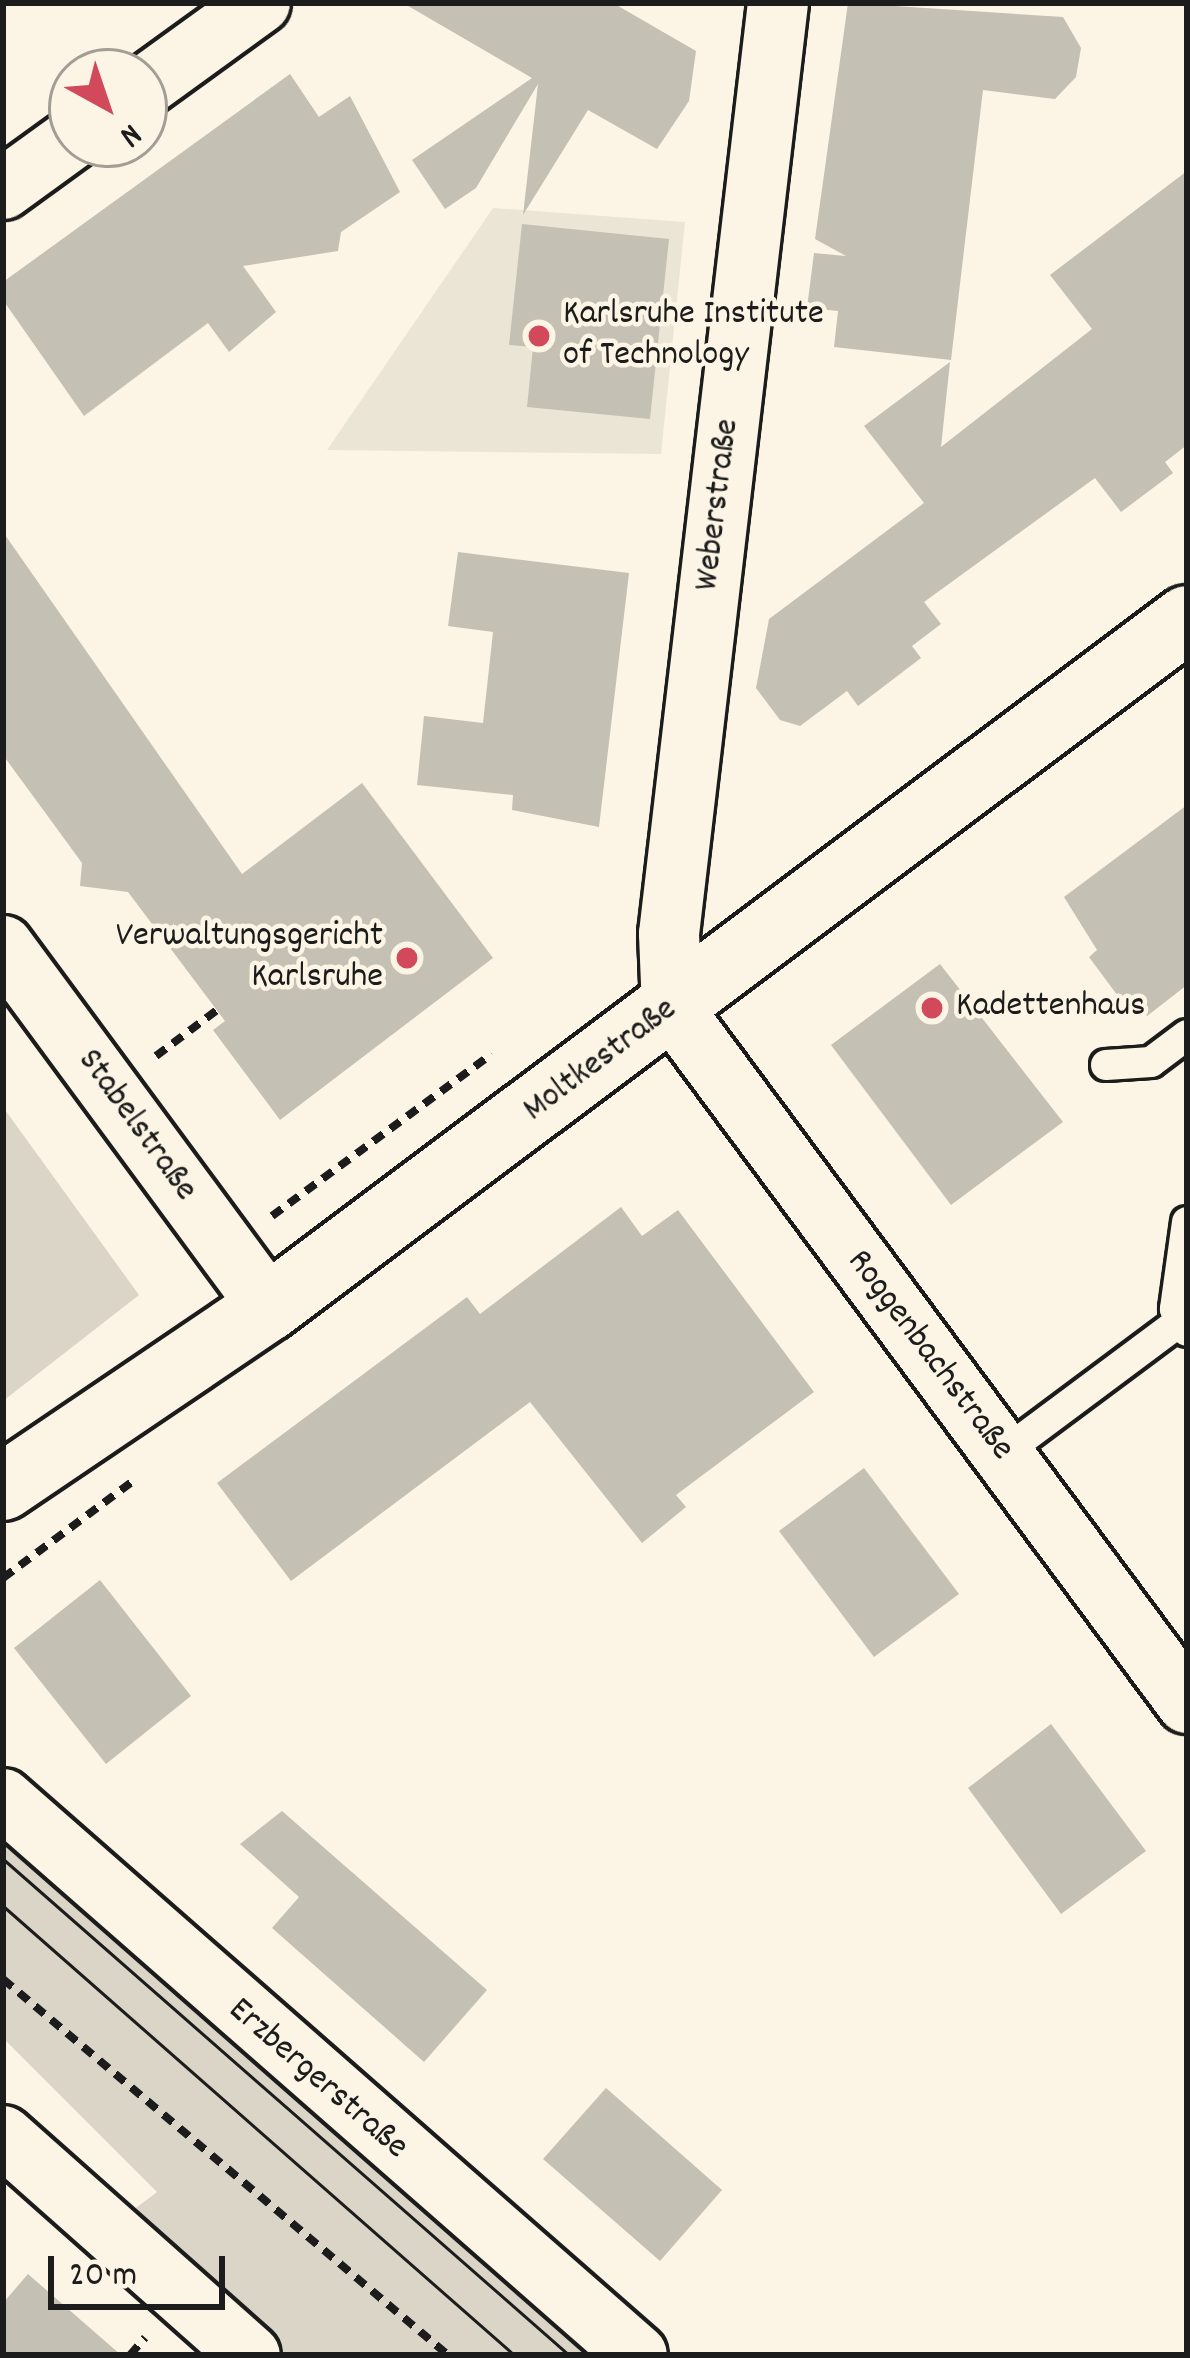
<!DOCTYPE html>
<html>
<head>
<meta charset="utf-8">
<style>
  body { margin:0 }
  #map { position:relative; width:1190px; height:2358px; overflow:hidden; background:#fcf5e5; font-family:Dekko,sans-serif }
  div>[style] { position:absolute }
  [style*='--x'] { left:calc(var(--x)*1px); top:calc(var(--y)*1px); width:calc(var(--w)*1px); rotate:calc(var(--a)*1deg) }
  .built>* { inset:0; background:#ebe5d6 }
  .green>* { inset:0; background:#dbd5c8 }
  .building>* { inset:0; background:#c4c0b3 }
  .path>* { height:8px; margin-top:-4px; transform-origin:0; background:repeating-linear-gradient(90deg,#1c1c1c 0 12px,transparent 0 21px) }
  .roads { filter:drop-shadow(3px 0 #1c1c1c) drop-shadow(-3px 0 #1c1c1c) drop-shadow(0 3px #1c1c1c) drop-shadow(0 -3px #1c1c1c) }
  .lane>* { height:30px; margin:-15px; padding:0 15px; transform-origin:15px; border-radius:15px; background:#fcf5e5 }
  .street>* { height:60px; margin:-30px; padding:0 30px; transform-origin:30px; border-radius:30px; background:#fcf5e5 }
  .secondary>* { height:66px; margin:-33px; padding:0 33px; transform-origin:33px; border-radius:33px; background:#fcf5e5 }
  .tram>* { height:3px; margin:-1.5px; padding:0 1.5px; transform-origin:1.5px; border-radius:1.5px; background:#1c1c1c }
  .dots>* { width:33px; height:33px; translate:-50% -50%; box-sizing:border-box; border:6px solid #fcf5e5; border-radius:50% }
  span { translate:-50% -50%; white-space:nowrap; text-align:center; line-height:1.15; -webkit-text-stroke:9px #fcf5e5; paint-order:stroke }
  .poi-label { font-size:36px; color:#1c1c1c }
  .left { translate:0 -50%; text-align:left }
  .right { translate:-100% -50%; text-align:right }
  .street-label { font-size:36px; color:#1c1c1c }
  .frame { position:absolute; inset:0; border:6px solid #1c1c1c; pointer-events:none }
  .north { position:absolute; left:48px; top:48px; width:120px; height:120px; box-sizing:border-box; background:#fcf5e5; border:3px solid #a29e95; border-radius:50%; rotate:140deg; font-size:33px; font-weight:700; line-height:48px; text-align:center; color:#1c1c1c }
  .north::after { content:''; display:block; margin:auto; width:42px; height:54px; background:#d1495b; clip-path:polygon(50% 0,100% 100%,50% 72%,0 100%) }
  .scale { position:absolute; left:48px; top:2256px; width:177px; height:54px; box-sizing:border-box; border:6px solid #1c1c1c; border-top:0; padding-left:15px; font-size:36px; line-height:42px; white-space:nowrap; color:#1c1c1c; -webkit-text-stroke:9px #fcf5e5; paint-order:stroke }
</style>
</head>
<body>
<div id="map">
  <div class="built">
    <div style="clip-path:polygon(493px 208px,685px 222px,661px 454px,327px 450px)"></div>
  </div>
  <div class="green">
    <div style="clip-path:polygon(3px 1107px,139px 1295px,3px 1401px)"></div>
    <div style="clip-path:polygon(3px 1831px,596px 2355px,278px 2355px,124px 2217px,157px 2192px,3px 2038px)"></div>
  </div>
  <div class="building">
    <div style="clip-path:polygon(403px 3px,613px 3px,696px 51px,689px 101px,657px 149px,588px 110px,523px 215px,538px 84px,476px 188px,445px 209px,412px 160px,532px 78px)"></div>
    <div style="clip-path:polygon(848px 3px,1063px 17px,1081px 48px,1076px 77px,1055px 99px,983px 90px,951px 360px,834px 347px,838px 311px,807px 308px,814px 253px,846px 256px,815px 239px)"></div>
    <div style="clip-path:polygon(290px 74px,319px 117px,350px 96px,400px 192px,341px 232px,338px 251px,243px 266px,276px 312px,229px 352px,208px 323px,84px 416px,3px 300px,3px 282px)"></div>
    <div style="clip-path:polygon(1187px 171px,1187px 445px,1165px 462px,1173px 473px,1121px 512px,1095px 478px,924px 602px,941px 624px,912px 646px,921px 658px,858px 706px,847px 691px,800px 726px,780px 720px,756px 688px,769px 619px,924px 503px,864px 426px,950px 362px,941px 447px,1092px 329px,1050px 275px)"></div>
    <div style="clip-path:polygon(522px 224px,669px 239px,650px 419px,527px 407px,533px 347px,509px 345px)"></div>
    <div style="clip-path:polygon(3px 532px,242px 874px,362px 783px,493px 958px,280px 1120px,213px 1030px,225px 1021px,128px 892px,80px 886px,82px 863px,3px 755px)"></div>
    <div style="clip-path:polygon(458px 552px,629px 573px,599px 827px,512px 810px,513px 795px,417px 785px,424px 716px,483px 723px,493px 632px,448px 626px)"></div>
    <div style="clip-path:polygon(1187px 805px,1187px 985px,1147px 1016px,1138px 1004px,1129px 1011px,1089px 957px,1097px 950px,1064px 897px)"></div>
    <div style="clip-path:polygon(940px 964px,1063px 1122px,951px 1205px,831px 1045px)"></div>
    <div style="clip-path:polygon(621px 1207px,642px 1236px,678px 1210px,814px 1392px,676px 1495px,686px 1507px,642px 1543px,530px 1402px,291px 1581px,217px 1483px,467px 1297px,480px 1314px)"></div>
    <div style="clip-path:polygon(864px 1468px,959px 1594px,874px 1657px,779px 1531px)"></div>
    <div style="clip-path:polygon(100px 1580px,191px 1696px,106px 1764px,14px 1648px)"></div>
    <div style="clip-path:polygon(1051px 1724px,1146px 1851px,1061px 1914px,968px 1788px)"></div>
    <div style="clip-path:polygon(282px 1811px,487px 1990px,424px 2062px,272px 1928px,299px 1897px,240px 1844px)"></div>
    <div style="clip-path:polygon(606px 2088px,722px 2190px,660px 2261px,543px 2159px)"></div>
    <div style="clip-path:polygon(28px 2274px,121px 2355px,3px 2355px,3px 2303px)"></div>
  </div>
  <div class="path">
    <div style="--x:156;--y:1056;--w:76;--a:-37"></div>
    <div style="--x:272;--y:1216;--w:273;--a:-36.4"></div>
    <div style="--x:3;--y:1578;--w:161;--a:-36.7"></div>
    <div style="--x:3;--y:1979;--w:583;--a:40.2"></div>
    <div style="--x:130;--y:2355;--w:23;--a:-49"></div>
  </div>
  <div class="roads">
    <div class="lane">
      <div style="--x:1106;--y:1065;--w:45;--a:-3.8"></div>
      <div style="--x:1151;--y:1062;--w:45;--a:-36.9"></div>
      <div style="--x:1187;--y:1222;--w:88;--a:97.9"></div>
      <div style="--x:1175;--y:1309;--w:25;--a:61"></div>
      <div style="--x:1002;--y:1454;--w:231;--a:-36.7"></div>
    </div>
    <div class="street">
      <div style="--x:778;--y:3;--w:937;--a:96.68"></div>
      <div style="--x:669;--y:934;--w:74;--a:87.7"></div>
      <div style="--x:672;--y:1008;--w:865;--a:53.46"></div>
      <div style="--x:144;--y:87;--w:143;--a:-35.9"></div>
      <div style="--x:3;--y:189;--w:85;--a:-35.9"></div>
      <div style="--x:3;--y:946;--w:448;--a:53.6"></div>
      <div style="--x:3;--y:1799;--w:843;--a:41.25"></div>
      <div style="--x:3;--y:2136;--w:330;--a:41.6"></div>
    </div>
    <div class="secondary">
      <div style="--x:3;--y:1487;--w:321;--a:-34.1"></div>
      <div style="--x:269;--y:1307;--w:1147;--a:-36.85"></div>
    </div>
  </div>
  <div class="tram">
    <div style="--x:3;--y:1859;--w:753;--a:41.23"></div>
    <div style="--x:3;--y:1906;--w:680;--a:41.3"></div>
  </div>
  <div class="dots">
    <div style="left:539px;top:336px;background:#d1495b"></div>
    <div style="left:407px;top:958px;background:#d1495b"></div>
    <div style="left:932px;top:1008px;background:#d1495b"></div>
  </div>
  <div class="poi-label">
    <span class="left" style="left:563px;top:336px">Karlsruhe Institute<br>of Technology</span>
    <span class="right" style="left:383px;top:958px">Verwaltungsgericht<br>Karlsruhe</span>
    <span class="left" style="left:956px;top:1008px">Kadettenhaus</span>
  </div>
  <div class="street-label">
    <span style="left:719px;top:505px;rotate:-83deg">Weberstraße</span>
    <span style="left:601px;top:1061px;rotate:-37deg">Moltkestraße</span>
    <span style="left:136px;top:1126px;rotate:54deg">Stabelstraße</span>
    <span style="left:929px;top:1356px;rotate:53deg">Roggenbachstraße</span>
    <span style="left:317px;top:2080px;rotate:41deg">Erzbergerstraße</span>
  </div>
  <div class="frame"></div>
  <div class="north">N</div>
  <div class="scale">20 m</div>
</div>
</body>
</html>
